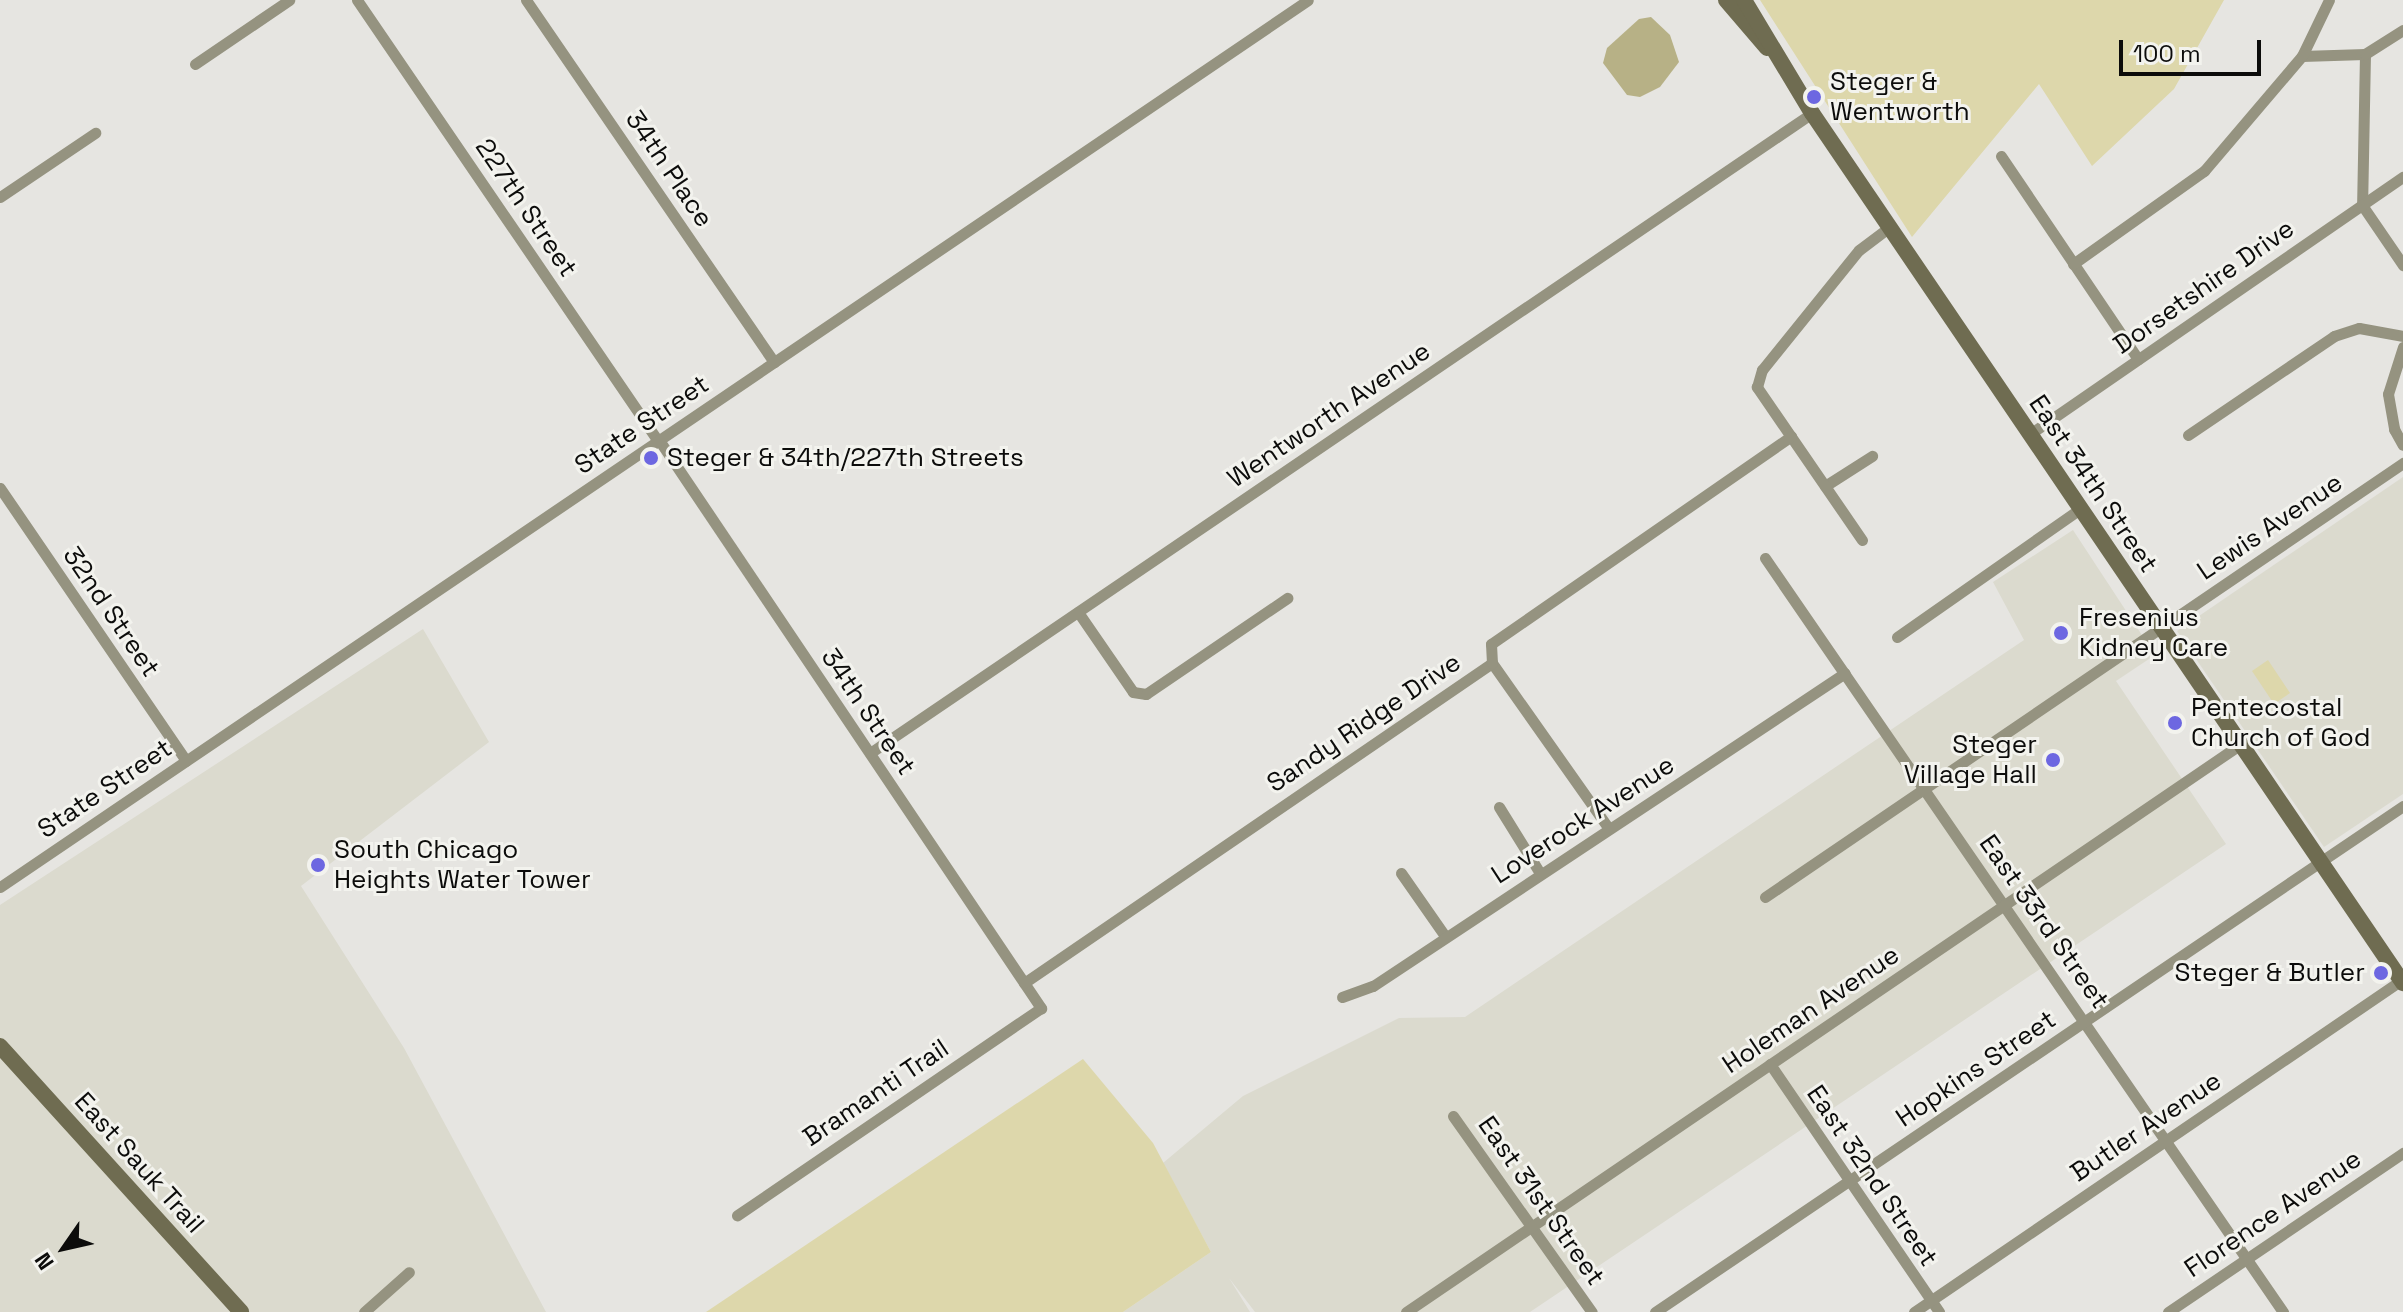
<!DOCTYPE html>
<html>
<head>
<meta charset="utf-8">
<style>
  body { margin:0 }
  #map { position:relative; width:2403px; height:1312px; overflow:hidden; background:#e6e5e1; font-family:"Space Grotesk",sans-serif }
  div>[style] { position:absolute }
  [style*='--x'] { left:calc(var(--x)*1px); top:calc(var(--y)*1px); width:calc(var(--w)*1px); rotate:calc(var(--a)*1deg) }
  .built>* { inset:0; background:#dbdace }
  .green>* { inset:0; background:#ddd7ab }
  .water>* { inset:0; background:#b7b186 }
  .street>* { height:11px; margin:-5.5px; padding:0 5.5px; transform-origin:5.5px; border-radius:5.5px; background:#959380 }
  .secondary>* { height:16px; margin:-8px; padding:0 8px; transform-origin:8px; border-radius:8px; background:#6f6c51 }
  .dots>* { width:22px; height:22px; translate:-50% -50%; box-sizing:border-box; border:4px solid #f3f3ee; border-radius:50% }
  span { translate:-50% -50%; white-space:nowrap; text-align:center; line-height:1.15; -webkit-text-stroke:6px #f3f3ee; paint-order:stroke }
  .poi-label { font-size:26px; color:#0c0c0b }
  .left { translate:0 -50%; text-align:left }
  .right { translate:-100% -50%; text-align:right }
  .street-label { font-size:26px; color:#0c0c0b }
  .north { position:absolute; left:24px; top:1208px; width:80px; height:80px; -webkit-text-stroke:6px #f3f3ee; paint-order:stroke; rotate:236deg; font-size:22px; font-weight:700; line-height:32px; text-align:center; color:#0c0c0b }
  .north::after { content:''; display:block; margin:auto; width:28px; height:36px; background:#0c0c0b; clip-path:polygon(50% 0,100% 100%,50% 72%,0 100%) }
  .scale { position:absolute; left:2119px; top:40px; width:142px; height:36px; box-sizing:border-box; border:4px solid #0c0c0b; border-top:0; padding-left:10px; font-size:24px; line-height:28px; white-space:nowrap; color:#0c0c0b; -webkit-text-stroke:6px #f3f3ee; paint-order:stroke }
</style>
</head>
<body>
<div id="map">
  <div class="built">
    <div style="clip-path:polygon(2403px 477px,2403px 794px,2324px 847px,2177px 631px)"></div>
    <div style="clip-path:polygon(2073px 530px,2155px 655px,2116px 681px,2226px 844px,1530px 1312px,1255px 1312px,1229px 1278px,1250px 1312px,1123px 1312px,1211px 1252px,1163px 1163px,1243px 1096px,1399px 1018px,1465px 1017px,2024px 640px,1993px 582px)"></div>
    <div style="clip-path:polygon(423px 629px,489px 742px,301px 886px,404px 1048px,546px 1312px,0 1312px,0 905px)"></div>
  </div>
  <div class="green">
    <div style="clip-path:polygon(1760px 0,2224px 0,2174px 89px,2092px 166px,2039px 84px,1912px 237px)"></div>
    <div style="clip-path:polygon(2268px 660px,2290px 693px,2274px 704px,2252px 671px)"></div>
    <div style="clip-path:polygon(1083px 1059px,1153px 1143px,1211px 1252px,1123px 1312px,706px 1312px)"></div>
  </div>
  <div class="water">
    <div style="clip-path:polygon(1651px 17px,1670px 35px,1679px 62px,1660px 87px,1640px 97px,1627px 95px,1603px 63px,1607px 48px,1639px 19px)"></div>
  </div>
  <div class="street">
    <div style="--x:357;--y:0;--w:534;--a:55.68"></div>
    <div style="--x:526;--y:0;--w:439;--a:55.6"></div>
    <div style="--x:2365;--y:54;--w:151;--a:91.1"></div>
    <div style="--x:2362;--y:205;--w:73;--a:55.7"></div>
    <div style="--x:2302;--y:56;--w:63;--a:-1.8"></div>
    <div style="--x:2365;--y:54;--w:45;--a:-32.3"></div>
    <div style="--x:195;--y:64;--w:114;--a:-34.2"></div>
    <div style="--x:2001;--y:156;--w:245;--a:56"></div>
    <div style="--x:0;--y:197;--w:115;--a:-34"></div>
    <div style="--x:2073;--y:264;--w:161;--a:-35.4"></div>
    <div style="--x:2204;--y:171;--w:151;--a:-49.6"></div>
    <div style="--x:2302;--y:56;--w:62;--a:-64.3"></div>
    <div style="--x:2403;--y:347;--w:49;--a:107.7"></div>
    <div style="--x:2388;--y:394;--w:36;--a:80"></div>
    <div style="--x:2394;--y:429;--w:18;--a:61"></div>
    <div style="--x:2030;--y:434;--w:453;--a:-34.6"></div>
    <div style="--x:2188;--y:435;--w:176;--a:-34.1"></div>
    <div style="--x:2334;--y:336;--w:26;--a:-18"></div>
    <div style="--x:2359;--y:328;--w:45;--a:10.3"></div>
    <div style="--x:659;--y:440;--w:685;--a:56.08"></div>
    <div style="--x:1041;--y:1008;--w:368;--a:145.7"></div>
    <div style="--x:1825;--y:486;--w:56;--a:-32.6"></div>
    <div style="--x:0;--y:488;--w:330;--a:55.7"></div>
    <div style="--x:1862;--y:540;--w:186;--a:-124.5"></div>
    <div style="--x:1757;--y:387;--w:18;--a:-74"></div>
    <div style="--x:1762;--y:370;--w:154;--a:-51.1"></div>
    <div style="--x:1859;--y:250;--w:38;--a:-37"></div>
    <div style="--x:1765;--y:558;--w:915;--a:55.51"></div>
    <div style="--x:1078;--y:612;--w:97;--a:55.5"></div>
    <div style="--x:1133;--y:692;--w:13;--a:9"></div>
    <div style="--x:1146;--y:694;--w:171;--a:-34.2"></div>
    <div style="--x:1897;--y:637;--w:225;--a:-35"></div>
    <div style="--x:1492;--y:663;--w:203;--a:54.8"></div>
    <div style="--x:870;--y:753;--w:1139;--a:-34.19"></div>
    <div style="--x:1499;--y:807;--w:78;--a:58.2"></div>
    <div style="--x:1401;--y:873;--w:77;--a:55.1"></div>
    <div style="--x:0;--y:887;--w:1580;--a:-34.14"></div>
    <div style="--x:1765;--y:897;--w:772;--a:-34.23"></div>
    <div style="--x:1024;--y:983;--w:567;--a:-34.36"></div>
    <div style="--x:1492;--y:663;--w:19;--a:-93"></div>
    <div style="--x:1491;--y:644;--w:365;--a:-34.7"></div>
    <div style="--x:1342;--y:997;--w:33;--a:-20"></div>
    <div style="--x:1373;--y:986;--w:566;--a:-33.55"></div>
    <div style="--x:1770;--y:1064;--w:300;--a:55.7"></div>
    <div style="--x:1453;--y:1116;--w:240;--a:54.7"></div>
    <div style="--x:364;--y:1312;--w:60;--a:-41.6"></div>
    <div style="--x:1406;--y:1312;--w:1010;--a:-34.23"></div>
    <div style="--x:1655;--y:1312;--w:903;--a:-34.08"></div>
    <div style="--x:1914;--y:1312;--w:592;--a:-34.25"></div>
    <div style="--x:2168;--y:1312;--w:284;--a:-34.1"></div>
  </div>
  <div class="secondary">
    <div style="--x:1726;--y:0;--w:63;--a:49.5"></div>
    <div style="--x:1744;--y:0;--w:132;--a:59"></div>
    <div style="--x:1812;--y:113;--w:1052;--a:55.81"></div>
    <div style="--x:0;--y:1046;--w:359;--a:47.8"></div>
  </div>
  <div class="dots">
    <div style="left:1814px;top:97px;background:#6d67e1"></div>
    <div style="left:651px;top:458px;background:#6d67e1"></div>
    <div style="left:2061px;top:633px;background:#6d67e1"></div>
    <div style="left:2175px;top:723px;background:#6d67e1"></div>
    <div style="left:2053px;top:760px;background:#6d67e1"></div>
    <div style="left:318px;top:865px;background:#6d67e1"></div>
    <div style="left:2381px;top:973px;background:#6d67e1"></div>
  </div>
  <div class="poi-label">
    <span class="left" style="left:1830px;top:97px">Steger &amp;<br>Wentworth</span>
    <span class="left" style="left:667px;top:458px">Steger &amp; 34th/227th Streets</span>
    <span class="left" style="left:2079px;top:633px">Fresenius<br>Kidney Care</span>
    <span class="left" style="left:2191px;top:723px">Pentecostal<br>Church of God</span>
    <span class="right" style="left:2037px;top:760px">Steger<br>Village Hall</span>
    <span class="left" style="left:334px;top:865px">South Chicago<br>Heights Water Tower</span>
    <span class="right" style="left:2365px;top:973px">Steger &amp; Butler</span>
  </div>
  <div class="street-label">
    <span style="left:669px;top:169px;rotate:56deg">34th Place</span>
    <span style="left:526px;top:208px;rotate:56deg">227th Street</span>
    <span style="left:2204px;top:287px;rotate:-35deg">Dorsetshire Drive</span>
    <span style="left:1329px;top:415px;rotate:-34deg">Wentworth Avenue</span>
    <span style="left:642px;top:425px;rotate:-34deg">State Street</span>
    <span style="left:2093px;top:484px;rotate:56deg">East 34th Street</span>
    <span style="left:2270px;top:527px;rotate:-34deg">Lewis Avenue</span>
    <span style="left:111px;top:612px;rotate:56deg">32nd Street</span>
    <span style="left:868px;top:712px;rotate:56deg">34th Street</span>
    <span style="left:1364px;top:723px;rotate:-34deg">Sandy Ridge Drive</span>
    <span style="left:105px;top:789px;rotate:-34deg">State Street</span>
    <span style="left:1583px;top:820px;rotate:-33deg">Loverock Avenue</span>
    <span style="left:2044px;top:922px;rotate:55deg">East 33rd Street</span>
    <span style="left:1811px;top:1010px;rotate:-34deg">Holeman Avenue</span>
    <span style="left:1976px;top:1069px;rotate:-34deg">Hopkins Street</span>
    <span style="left:876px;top:1093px;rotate:-34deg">Bramanti Trail</span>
    <span style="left:2146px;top:1127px;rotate:-34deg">Butler Avenue</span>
    <span style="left:139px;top:1163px;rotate:48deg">East Sauk Trail</span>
    <span style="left:1872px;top:1176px;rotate:56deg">East 32nd Street</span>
    <span style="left:1541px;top:1201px;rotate:55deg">East 31st Street</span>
    <span style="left:2273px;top:1214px;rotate:-34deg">Florence Avenue</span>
  </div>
  <div class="north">N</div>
  <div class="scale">100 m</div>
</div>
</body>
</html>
